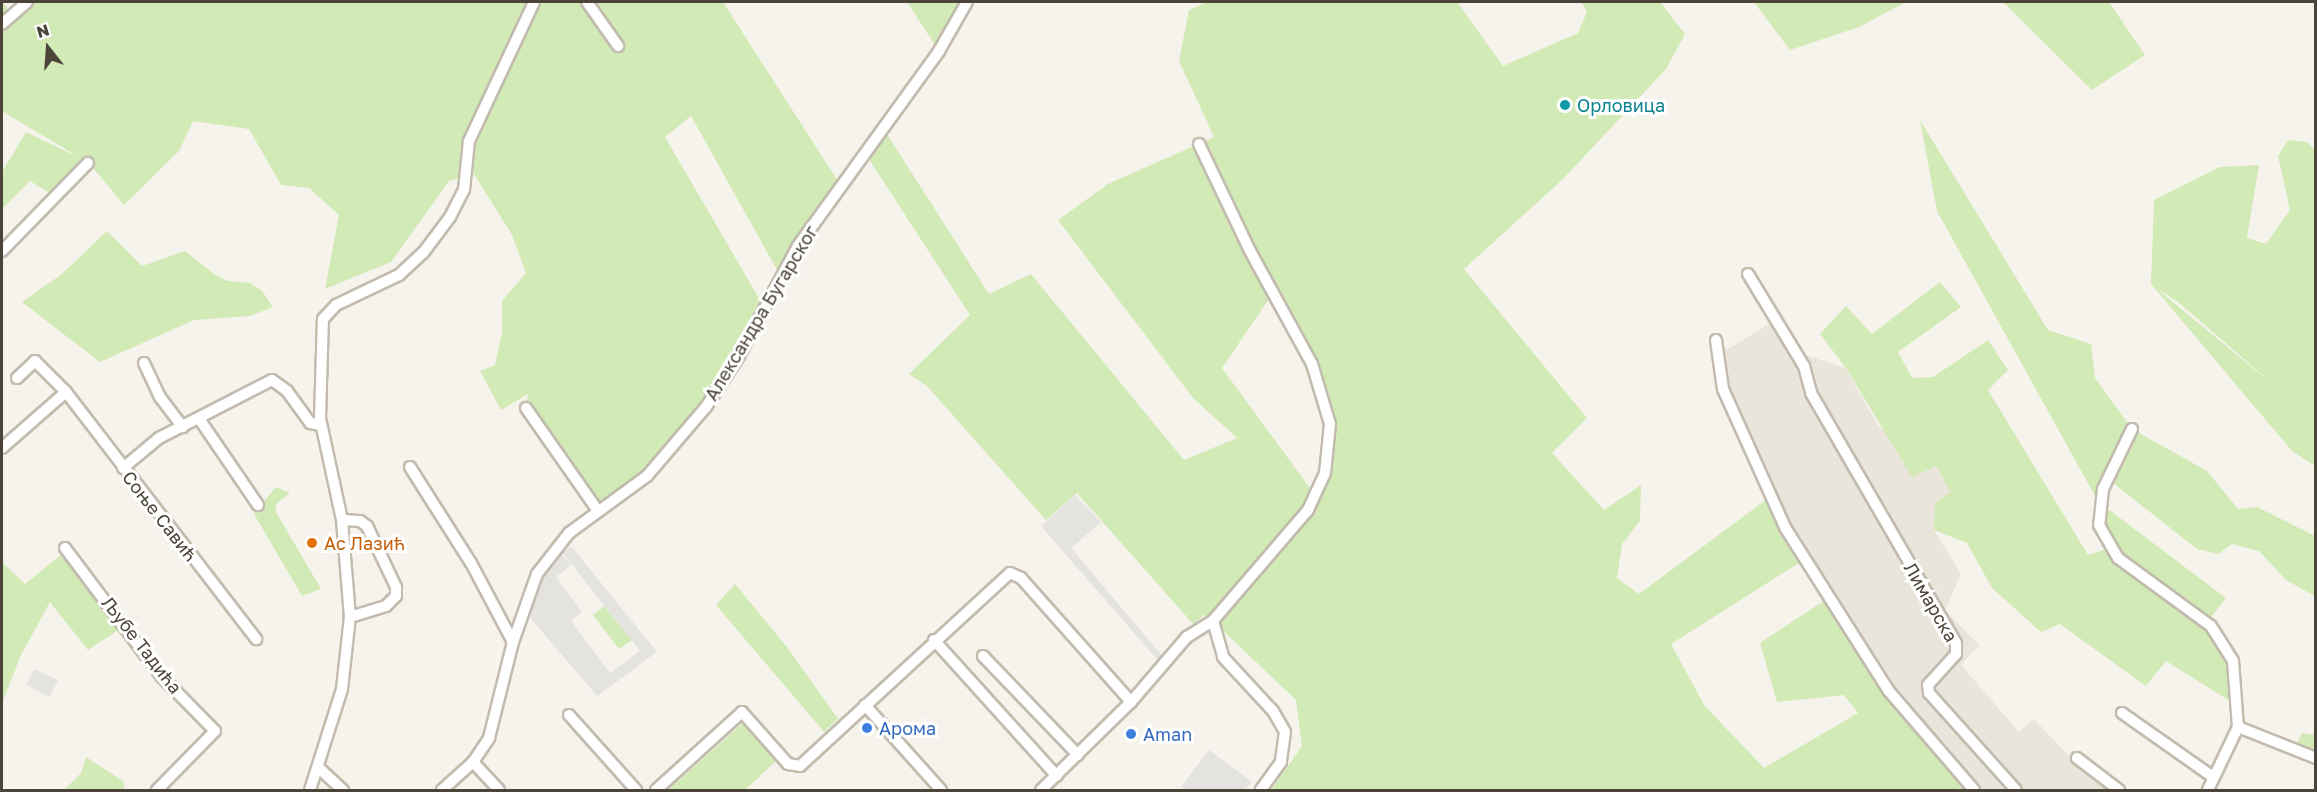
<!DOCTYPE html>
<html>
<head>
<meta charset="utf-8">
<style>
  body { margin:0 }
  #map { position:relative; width:2317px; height:792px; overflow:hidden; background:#f6f3ec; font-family:"Golos Text",sans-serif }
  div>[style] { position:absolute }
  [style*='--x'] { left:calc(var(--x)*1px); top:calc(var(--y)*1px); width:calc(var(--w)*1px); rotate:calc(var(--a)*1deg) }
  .residential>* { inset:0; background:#eae5da }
  .green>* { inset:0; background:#d2eab5 }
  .parking>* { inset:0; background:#e5e3e0 }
  .roads { filter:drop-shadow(2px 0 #c2bbae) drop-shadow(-2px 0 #c2bbae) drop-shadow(0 2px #c2bbae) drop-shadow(0 -2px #c2bbae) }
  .minor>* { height:10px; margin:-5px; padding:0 5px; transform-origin:5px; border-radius:5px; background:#fff }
  .dots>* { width:16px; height:16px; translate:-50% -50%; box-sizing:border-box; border:3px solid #fff; border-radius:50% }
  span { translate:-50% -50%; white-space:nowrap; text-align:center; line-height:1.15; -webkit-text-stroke:6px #fff; paint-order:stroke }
  .culture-label { font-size:18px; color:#0d838f }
  .left { translate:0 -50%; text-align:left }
  .street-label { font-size:18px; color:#4b4439 }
  .food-label { font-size:18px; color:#c56008 }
  .shop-label { font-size:18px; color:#366cbe }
  .frame { position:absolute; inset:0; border:3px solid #4b4439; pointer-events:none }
  .north { position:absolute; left:18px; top:18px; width:60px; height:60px; -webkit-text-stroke:4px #fff; paint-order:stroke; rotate:343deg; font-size:16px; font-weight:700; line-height:24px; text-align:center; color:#4b4439 }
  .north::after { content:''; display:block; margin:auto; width:21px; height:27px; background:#4b4439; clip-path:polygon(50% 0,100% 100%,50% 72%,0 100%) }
</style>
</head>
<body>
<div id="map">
  <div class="residential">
    <div style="clip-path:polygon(1774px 321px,1793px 351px,1846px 368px,1878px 426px,1936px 466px,1952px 492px,1934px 530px,1961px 574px,1945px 610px,1979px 645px,1961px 665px,2019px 732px,2034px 719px,2067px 754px,2114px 790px,1977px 790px,1870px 656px,1808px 561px,1724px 386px,1720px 354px)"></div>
  </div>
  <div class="green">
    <div style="clip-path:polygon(2px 2px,14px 15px,27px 2px,535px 2px,521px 41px,540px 2px,723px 2px,841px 186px,781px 277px,691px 116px,665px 137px,764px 307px,733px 366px,654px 469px,598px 511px,526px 408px,528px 394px,501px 410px,480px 371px,495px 365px,502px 333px,502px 301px,526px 273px,512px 235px,474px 174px,449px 181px,391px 262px,325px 289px,339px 215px,309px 188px,281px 185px,249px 129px,193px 121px,179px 151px,124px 205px,89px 163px,56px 197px,30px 181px,2px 209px,2px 172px,26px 132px,80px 158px,2px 111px)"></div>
    <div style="clip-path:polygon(907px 2px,967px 2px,939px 51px)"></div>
    <div style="clip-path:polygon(evenodd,1207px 2px,1457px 2px,1503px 66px,1578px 33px,1587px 12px,1581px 2px,1660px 2px,1685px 34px,1666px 69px,1563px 179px,1464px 269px,1587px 418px,1552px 453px,1604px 510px,1641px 485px,1640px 521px,1622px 544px,1617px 578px,1639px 594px,1767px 499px,1799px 563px,1671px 644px,1704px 705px,1764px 768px,1858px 713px,1844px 695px,1777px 702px,1760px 643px,1825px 600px,1893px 707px,1967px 790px,1271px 790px,1302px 746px,1296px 700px,1213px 621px,1204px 615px,1193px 624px,1077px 493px,1046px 520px,927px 386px,909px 374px,970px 315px,865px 153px,883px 128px,989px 294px,1031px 274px,1184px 460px,1237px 438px,1193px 398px,1058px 220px,1108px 184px,1214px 137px,1179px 61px,1189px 10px,1207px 2px,1273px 293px,1327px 406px,1330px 437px,1315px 495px,1222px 368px,1273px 293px)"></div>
    <div style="clip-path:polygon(1754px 2px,1906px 2px,1859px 27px,1790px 50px)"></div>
    <div style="clip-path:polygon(2003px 2px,2109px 2px,2145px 55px,2092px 90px)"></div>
    <div style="clip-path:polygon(1920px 120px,2048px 330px,2091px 344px,2095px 378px,2132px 429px,2207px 471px,2238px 509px,2257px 507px,2315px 536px,2315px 596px,2286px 580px,2259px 551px,2232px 544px,2218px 554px,2197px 549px,2108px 479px,2100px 503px,2226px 598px,2208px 621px,2227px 650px,2238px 706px,2166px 661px,2146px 686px,2060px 624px,2041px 632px,1992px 588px,1967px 543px,1934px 530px,1935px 503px,1951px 492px,1936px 466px,1912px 477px,1846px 368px,1820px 334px,1846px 306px,1872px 334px,1940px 282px,1961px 307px,1898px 352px,1912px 378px,1933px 377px,1988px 340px,2008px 370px,1988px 390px,2088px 555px,2110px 548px,2099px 503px,1937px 211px)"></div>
    <div style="clip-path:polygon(evenodd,2288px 140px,2307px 142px,2315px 150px,2315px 466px,2292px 451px,2151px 284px,2154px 200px,2220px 167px,2259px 165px,2247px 238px,2266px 244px,2290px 210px,2278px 156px,2288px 140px,2157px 289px,2178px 302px,2265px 377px,2264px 377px,2157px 289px)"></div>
    <div style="clip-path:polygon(107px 231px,142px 266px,185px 251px,214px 274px,228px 281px,250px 283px,262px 291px,273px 307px,250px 316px,194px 320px,100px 362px,22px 302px,62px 274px)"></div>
    <div style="clip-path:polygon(276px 487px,290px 493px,276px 504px,276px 512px,321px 589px,302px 596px,254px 514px)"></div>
    <div style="clip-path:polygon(62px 554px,120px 629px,88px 650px,50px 602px,21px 655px,2px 703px,2px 562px,25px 584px)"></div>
    <div style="clip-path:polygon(735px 584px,787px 647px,838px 719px,824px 732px,716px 605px)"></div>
    <div style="clip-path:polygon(604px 606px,632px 640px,619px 649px,593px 615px)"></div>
    <div style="clip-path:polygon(743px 723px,776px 761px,745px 790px,668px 790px)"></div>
    <div style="clip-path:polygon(2302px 733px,2315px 735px,2315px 757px,2295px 748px)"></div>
    <div style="clip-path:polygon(86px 757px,123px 781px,125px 790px,64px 790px,81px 773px)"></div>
  </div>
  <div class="parking">
    <div style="clip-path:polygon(1075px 495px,1101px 522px,1071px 548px,1164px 658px,1160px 663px,1041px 526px)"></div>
    <div style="clip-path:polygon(572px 547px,657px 652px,597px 696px,526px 613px,544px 569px,561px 553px,571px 565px,556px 577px,582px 612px,571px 621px,610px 673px,640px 651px,562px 552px)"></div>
    <div style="clip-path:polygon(34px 669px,58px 680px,50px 697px,26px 685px)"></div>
    <div style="clip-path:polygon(1209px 750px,1252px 782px,1245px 790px,1186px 790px,1181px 787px)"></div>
  </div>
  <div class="roads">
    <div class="minor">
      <div style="--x:587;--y:2;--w:54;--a:54.8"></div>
      <div style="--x:2;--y:24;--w:33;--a:-41"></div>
      <div style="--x:1199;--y:144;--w:116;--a:64.5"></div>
      <div style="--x:1249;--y:249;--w:131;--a:61.3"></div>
      <div style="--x:1312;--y:364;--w:63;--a:73.3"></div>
      <div style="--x:1330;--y:424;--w:49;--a:95.8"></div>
      <div style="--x:1325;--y:473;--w:41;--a:114.7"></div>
      <div style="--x:1308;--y:510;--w:146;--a:130.6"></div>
      <div style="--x:1213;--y:621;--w:37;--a:74"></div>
      <div style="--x:1223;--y:657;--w:74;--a:47.2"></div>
      <div style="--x:1273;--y:711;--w:24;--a:60"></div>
      <div style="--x:1285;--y:732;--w:30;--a:98"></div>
      <div style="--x:1281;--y:762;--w:34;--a:126"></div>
      <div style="--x:2;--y:251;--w:123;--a:-45.7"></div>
      <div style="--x:1748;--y:274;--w:108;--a:58.7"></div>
      <div style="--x:1804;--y:366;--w:28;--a:75"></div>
      <div style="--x:1811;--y:393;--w:289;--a:59.9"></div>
      <div style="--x:1956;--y:643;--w:11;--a:90"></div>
      <div style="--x:1956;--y:654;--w:42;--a:132.1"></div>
      <div style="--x:1928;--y:685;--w:8;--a:83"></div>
      <div style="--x:1929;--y:693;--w:130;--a:48.1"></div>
      <div style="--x:1716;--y:340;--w:49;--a:81.9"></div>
      <div style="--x:1723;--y:389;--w:154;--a:65.8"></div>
      <div style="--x:1786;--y:529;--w:191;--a:57.6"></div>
      <div style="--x:1888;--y:690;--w:132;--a:49.3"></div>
      <div style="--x:144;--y:363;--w:38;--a:65"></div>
      <div style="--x:160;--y:397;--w:38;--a:53"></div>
      <div style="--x:17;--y:378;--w:25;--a:-43"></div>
      <div style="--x:35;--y:361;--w:44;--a:45"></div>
      <div style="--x:66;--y:392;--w:312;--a:52.4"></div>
      <div style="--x:526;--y:408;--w:126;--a:55"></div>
      <div style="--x:200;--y:420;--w:103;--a:55.7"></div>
      <div style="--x:2132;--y:429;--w:67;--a:115.8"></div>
      <div style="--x:2103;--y:489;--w:36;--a:96"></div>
      <div style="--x:2099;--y:525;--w:38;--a:60"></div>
      <div style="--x:2118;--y:558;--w:115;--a:36.2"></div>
      <div style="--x:2211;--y:626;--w:41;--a:57.8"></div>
      <div style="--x:2233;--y:661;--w:66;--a:85.7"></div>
      <div style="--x:2238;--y:727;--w:70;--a:115.5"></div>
      <div style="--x:2;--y:448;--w:85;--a:-41.2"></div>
      <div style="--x:410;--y:467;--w:114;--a:57.6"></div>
      <div style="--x:471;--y:563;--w:89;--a:62"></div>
      <div style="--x:123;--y:468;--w:47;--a:-39.8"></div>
      <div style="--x:159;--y:438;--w:127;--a:-27.2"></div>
      <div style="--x:272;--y:380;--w:19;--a:36"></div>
      <div style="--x:287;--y:391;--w:39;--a:54"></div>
      <div style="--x:310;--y:423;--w:10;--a:11"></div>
      <div style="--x:342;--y:520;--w:18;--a:3"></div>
      <div style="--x:360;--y:521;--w:9;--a:36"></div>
      <div style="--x:367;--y:526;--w:68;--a:64.6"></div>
      <div style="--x:396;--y:587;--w:9;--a:90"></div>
      <div style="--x:396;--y:596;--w:14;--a:135"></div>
      <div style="--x:386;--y:606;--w:38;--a:163"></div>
      <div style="--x:65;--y:548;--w:160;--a:53.1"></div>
      <div style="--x:161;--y:676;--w:77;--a:45.5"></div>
      <div style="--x:215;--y:731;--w:83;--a:134.5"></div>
      <div style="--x:934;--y:640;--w:183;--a:47.9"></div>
      <div style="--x:983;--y:656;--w:137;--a:46.2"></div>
      <div style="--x:865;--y:705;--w:114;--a:48.2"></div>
      <div style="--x:2122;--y:713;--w:111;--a:35.1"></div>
      <div style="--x:569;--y:715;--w:101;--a:48.2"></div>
      <div style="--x:2238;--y:727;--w:84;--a:21.7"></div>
      <div style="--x:2077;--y:758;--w:53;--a:37.3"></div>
      <div style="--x:473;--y:762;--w:38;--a:47"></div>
      <div style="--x:319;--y:768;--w:33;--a:43"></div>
      <div style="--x:310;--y:790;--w:106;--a:-72.4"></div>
      <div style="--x:342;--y:689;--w:72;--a:-83.7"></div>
      <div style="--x:350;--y:617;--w:97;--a:-94.7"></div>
      <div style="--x:342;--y:520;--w:104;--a:-102.2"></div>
      <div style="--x:320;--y:418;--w:99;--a:-88.3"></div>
      <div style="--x:323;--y:319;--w:19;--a:-47"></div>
      <div style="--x:336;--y:305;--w:70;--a:-25.5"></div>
      <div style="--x:399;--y:275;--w:33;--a:-43"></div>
      <div style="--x:423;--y:253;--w:45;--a:-53.1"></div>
      <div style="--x:450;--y:217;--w:30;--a:-63"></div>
      <div style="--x:464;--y:190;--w:49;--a:-84.2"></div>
      <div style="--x:469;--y:141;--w:153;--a:-64.9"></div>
      <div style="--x:442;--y:790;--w:42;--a:-42.1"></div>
      <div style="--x:473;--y:762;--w:29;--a:-56"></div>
      <div style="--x:489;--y:738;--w:99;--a:-76"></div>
      <div style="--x:513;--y:642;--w:72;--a:-70.6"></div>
      <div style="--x:537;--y:574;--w:52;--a:-52"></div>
      <div style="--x:569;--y:533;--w:97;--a:-36.2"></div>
      <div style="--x:647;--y:476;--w:91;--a:-49.5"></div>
      <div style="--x:706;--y:407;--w:61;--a:-57.1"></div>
      <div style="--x:739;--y:356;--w:125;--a:-61.8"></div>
      <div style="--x:798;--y:246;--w:241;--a:-54.1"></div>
      <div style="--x:939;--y:51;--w:56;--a:-60.3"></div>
      <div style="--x:656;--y:790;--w:116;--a:-42.2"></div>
      <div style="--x:742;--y:712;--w:69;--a:48.5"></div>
      <div style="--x:788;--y:764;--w:12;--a:9"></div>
      <div style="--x:800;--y:766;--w:285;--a:-42.6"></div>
      <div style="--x:1010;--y:573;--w:12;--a:24"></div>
      <div style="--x:1021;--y:578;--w:166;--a:48.4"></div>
      <div style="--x:1041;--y:790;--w:126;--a:-44.4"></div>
      <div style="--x:1131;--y:702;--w:86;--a:-49.3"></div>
      <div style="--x:1187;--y:637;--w:31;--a:-32"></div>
    </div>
  </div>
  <div class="dots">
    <div style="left:1565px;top:105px;background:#0f9aa8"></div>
    <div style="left:312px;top:543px;background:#e8710a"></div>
    <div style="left:867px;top:728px;background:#3f7fe0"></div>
    <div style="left:1131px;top:734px;background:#3f7fe0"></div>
  </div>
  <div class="culture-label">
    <span class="left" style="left:1577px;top:105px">Орловица</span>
  </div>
  <div class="street-label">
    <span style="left:761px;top:313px;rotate:-59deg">Александра Бугарског</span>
    <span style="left:160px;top:516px;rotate:52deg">Соње Савић</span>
    <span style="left:1931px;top:602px;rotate:60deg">Лимарска</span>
    <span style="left:142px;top:645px;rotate:52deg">Љубе Тадића</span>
  </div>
  <div class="food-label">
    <span class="left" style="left:324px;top:543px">Ас Лазић</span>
  </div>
  <div class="shop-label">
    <span class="left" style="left:879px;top:728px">Арома</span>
    <span class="left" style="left:1143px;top:734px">Aman</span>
  </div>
  <div class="frame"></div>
  <div class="north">N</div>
</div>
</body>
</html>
